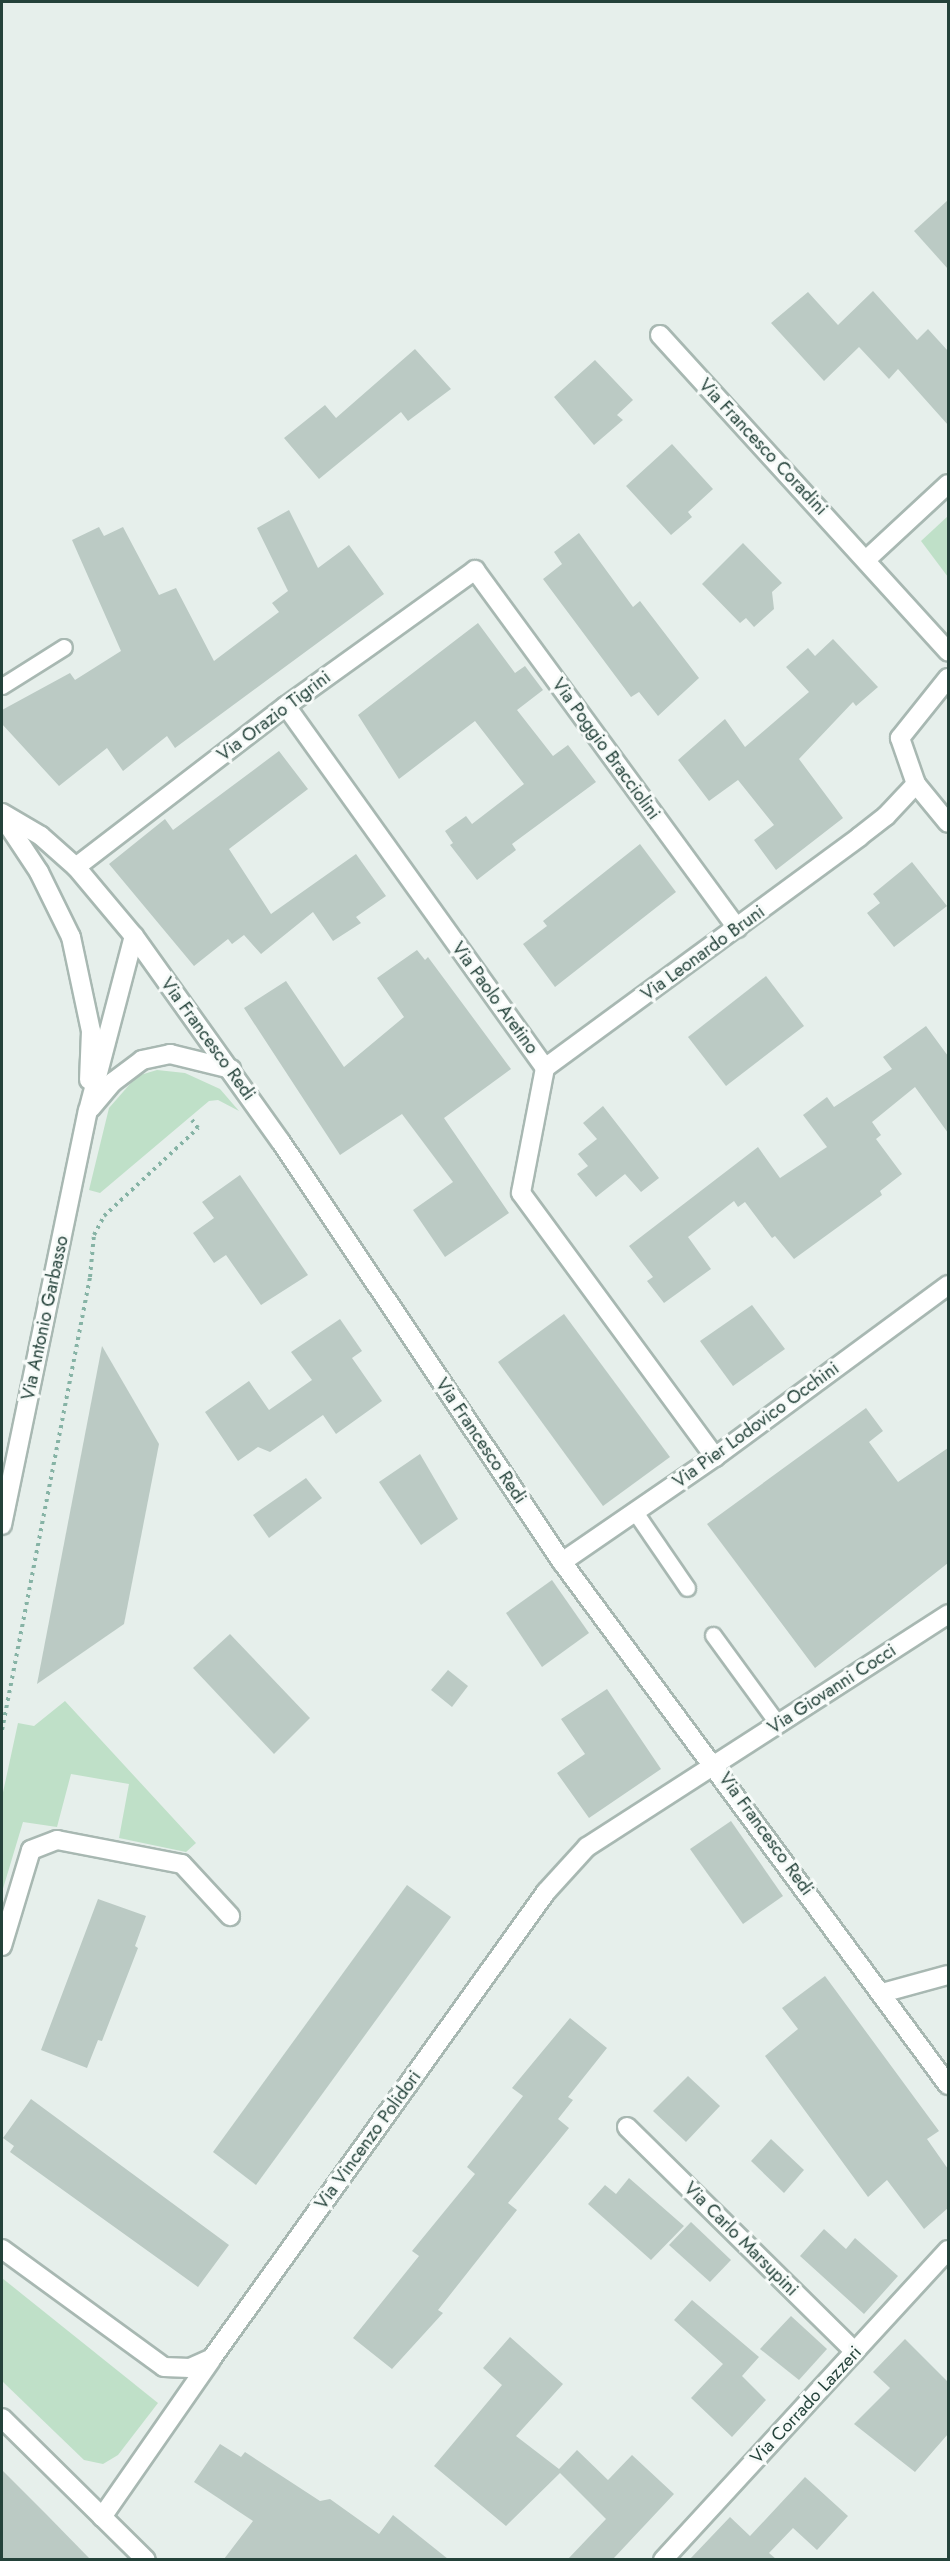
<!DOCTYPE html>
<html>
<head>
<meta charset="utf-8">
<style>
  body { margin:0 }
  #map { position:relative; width:950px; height:2561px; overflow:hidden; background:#e6efeb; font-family:Jost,sans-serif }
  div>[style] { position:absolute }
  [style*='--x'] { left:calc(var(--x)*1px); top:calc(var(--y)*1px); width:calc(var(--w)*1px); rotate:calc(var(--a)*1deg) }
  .green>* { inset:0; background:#bfe0c8 }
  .building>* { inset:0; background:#bbcac4 }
  .path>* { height:4px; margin-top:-2px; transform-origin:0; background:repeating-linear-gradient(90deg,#86b3a5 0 3px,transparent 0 7.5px) }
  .roads { filter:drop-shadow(2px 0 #a8b8b2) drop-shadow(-2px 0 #a8b8b2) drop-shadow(0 2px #a8b8b2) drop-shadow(0 -2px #a8b8b2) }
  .lane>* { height:15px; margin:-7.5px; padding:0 7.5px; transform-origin:7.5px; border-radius:7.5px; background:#fff }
  .street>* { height:18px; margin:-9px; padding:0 9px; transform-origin:9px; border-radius:9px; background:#fff }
  .secondary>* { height:18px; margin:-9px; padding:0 9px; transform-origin:9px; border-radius:9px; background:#fff }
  span { translate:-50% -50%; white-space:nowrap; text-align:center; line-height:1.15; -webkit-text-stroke:6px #f7fbf9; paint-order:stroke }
  .street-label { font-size:18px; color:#24423a }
  .frame { position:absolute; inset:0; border:3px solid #24423a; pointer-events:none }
</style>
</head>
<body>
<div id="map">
  <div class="green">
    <div style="clip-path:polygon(948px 516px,948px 577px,921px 541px)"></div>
    <div style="clip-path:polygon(157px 1070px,185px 1073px,220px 1089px,239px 1111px,218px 1100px,209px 1101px,100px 1193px,89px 1190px,109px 1108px,137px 1076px)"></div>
    <div style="clip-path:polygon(65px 1701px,196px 1843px,186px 1852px,119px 1838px,129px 1784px,71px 1774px,57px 1827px,23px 1822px,2px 1892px,2px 1797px,18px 1723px,34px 1726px)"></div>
    <div style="clip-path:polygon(2px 2278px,158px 2403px,118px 2455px,103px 2464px,84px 2460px,2px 2381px)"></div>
  </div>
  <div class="building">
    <div style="clip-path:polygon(948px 200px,948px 269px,914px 231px)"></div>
    <div style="clip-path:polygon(873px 291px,917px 340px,928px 329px,948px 351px,948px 425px,898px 369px,889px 379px,859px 347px,824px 381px,771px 323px,808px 292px,838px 325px)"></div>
    <div style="clip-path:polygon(415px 349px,451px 389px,408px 421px,401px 412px,319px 479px,284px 438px,325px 405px,336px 418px)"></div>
    <div style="clip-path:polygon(595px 360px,633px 400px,617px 415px,623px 420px,594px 445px,554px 397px)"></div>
    <div style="clip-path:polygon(672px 444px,713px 489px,688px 512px,692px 517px,671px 535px,626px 486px)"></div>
    <div style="clip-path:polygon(289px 510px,318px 568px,349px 545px,384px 594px,175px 748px,167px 736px,123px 771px,107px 748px,59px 786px,2px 724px,2px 710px,70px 673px,75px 680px,121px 651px,72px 540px,99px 527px,104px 536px,123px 527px,159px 595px,176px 588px,214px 661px,279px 612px,272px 603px,288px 591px,257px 528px)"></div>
    <div style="clip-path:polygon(579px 533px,633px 607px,640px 601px,699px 678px,658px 716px,639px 692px,631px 697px,543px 579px,562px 564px,554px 552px)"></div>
    <div style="clip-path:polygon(743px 543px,782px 583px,772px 592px,774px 609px,754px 627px,746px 618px,740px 623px,702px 584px)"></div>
    <div style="clip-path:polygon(478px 623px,515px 673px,525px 666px,543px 690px,517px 710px,553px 756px,568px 745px,596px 782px,512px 844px,516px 850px,477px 880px,450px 845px,453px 843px,445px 831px,466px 816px,472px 824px,524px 784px,475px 721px,399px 779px,358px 715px)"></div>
    <div style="clip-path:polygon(833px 639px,878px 687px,856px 706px,853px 702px,799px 759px,843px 818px,776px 870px,754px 840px,774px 825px,738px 780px,709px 801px,678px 760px,725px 719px,745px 747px,809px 692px,786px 667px,808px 648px,815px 656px)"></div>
    <div style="clip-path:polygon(279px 751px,308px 789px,229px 849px,271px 914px,356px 854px,386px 896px,356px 917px,361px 923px,333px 941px,313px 912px,261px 954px,244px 935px,232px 944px,228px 939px,194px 966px,109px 864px,165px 819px,173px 830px)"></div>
    <div style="clip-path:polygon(640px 844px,676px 892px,555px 987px,523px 944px,547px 926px,543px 921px)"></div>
    <div style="clip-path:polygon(912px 862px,947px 906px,894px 947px,867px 913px,880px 903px,873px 894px)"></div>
    <div style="clip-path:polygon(417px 950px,425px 960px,428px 957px,511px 1069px,444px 1118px,509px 1213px,445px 1257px,413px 1210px,453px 1182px,402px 1114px,340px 1155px,244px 1008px,286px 981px,344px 1067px,404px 1017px,377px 978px)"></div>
    <div style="clip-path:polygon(766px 976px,804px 1026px,726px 1086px,688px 1037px)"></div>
    <div style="clip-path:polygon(926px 1026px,948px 1056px,948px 1133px,915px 1087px,872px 1122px,881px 1135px,876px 1139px,902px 1174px,880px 1191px,882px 1195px,794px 1259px,775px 1236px,772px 1238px,745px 1202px,738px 1207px,734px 1201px,688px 1237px,711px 1269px,664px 1303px,647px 1281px,653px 1277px,629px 1246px,758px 1147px,780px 1178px,827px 1147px,803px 1115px,827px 1097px,834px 1107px,892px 1069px,883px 1057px)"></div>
    <div style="clip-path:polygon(603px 1106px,659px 1178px,641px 1192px,625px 1174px,596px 1197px,577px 1174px,588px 1166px,578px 1154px,597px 1139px,583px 1123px)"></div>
    <div style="clip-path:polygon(240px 1175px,308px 1275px,261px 1305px,226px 1255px,214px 1263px,193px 1233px,214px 1218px,202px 1202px)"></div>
    <div style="clip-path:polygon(752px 1305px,785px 1349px,733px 1386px,700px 1341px)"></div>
    <div style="clip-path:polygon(564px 1314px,670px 1457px,603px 1506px,498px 1362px)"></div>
    <div style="clip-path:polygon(340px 1319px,362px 1351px,352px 1358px,382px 1401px,336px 1434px,323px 1415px,270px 1452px,258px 1447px,238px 1461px,205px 1412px,249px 1381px,269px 1410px,312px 1380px,291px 1352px)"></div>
    <div style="clip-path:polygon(102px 1346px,159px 1444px,124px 1624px,37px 1684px)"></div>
    <div style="clip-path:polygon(866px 1408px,883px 1431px,869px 1442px,898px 1482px,948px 1448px,948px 1563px,815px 1668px,707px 1524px)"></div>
    <div style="clip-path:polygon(420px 1454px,458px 1519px,421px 1545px,379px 1482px)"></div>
    <div style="clip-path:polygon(306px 1478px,322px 1498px,269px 1538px,253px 1515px)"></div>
    <div style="clip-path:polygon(552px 1580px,589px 1633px,542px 1667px,506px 1613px)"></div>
    <div style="clip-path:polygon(230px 1634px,310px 1718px,274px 1754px,193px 1668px)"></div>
    <div style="clip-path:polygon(448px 1670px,468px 1686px,452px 1707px,431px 1690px)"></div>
    <div style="clip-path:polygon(607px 1689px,661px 1769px,589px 1818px,557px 1773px,585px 1754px,561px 1719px)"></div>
    <div style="clip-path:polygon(731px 1821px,783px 1896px,743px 1924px,690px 1849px)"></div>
    <div style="clip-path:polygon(407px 1885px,451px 1917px,256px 2185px,213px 2152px)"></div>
    <div style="clip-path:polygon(98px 1899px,146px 1916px,135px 1946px,138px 1948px,102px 2041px,98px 2040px,87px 2068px,41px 2050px)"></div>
    <div style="clip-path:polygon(825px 1976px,939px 2131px,927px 2139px,948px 2169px,948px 2208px,924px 2229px,887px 2180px,868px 2197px,765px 2056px,798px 2029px,782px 2008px)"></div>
    <div style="clip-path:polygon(570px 2018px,607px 2048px,568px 2097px,573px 2100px,558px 2119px,569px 2128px,508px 2203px,517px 2210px,438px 2310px,443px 2313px,392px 2369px,353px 2338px,419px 2256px,412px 2251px,475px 2174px,467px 2167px,523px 2096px,512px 2088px)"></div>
    <div style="clip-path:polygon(688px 2076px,720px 2106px,686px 2142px,653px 2111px)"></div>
    <div style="clip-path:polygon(31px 2099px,229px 2245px,198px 2287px,10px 2152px,14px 2146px,3px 2138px)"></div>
    <div style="clip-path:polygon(771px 2139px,804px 2170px,784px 2193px,751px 2161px)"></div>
    <div style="clip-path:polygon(629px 2178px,684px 2226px,651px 2260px,588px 2204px,605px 2185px,616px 2194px)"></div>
    <div style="clip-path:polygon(691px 2222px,731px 2260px,710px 2282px,669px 2245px)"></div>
    <div style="clip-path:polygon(824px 2229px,846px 2249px,855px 2238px,898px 2276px,864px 2314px,800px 2256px)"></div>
    <div style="clip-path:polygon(692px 2300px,759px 2357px,742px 2376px,766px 2400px,732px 2437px,691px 2398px,723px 2364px,674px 2320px)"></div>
    <div style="clip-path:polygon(791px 2316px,827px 2349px,799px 2380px,760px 2349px)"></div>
    <div style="clip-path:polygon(510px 2337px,563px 2384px,516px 2436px,559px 2469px,577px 2450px,608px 2480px,632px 2455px,674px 2494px,613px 2559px,568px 2559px,606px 2519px,560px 2473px,506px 2526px,434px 2466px,502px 2385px,483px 2368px)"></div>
    <div style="clip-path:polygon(905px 2339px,948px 2382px,948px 2434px,915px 2472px,854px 2424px,890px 2388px,873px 2372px)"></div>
    <div style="clip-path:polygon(220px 2444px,241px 2457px,245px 2452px,320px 2501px,330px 2499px,379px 2534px,393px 2515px,448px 2559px,224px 2559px,253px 2521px,194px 2482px)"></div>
    <div style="clip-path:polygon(2px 2470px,46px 2514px,90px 2559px,2px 2559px)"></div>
    <div style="clip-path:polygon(805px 2477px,848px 2516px,817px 2550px,793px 2528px,769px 2553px,776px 2559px,690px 2559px,730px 2517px,750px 2536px)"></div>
  </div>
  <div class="path">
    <div style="--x:2;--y:1730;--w:461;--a:-79"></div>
    <div style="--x:90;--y:1277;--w:42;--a:-84.6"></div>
    <div style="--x:94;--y:1235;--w:21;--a:-62"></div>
    <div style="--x:104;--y:1216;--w:129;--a:-43.1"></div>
    <div style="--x:198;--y:1128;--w:10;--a:-127"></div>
  </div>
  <div class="roads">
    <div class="lane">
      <div style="--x:2;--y:686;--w:73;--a:-32.2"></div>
      <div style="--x:635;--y:1512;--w:92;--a:55.6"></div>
      <div style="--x:713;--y:1635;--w:110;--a:53.9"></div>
    </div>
    <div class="street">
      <div style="--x:660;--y:335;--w:428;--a:47.7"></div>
      <div style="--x:867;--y:559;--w:110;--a:-42.8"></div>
      <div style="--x:948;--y:678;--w:77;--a:128.7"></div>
      <div style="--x:900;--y:738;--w:49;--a:70.8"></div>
      <div style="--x:916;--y:784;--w:50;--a:50.6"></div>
      <div style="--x:286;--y:706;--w:445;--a:54.4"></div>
      <div style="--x:545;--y:1068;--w:127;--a:100.9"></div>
      <div style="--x:521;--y:1193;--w:328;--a:53.7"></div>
      <div style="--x:76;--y:867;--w:265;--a:-37.5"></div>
      <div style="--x:286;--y:706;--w:233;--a:-35.7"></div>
      <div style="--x:475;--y:570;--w:444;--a:53.8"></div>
      <div style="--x:545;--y:1068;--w:390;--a:-36.3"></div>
      <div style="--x:859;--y:837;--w:34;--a:-38"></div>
      <div style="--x:886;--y:816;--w:44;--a:-46.8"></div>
      <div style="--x:562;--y:1562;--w:186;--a:-34.5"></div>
      <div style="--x:715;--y:1457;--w:290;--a:-36.4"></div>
      <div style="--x:2;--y:1946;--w:100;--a:-73.2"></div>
      <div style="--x:31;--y:1850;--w:28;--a:-21"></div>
      <div style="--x:57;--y:1840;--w:127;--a:10.9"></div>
      <div style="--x:182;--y:1864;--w:71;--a:47.3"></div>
      <div style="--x:882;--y:1993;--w:68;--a:-15.3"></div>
      <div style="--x:627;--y:2127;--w:320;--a:44.6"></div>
      <div style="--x:2;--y:2249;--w:200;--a:36.1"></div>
      <div style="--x:164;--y:2367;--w:26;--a:2"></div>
      <div style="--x:190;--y:2368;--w:24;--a:-24"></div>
      <div style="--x:212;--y:2358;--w:573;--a:-54.37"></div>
      <div style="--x:546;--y:1892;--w:61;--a:-47.7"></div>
      <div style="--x:587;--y:1847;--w:430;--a:-32.8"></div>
      <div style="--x:2;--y:2418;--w:202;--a:44.6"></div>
      <div style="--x:102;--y:2517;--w:191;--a:-55.2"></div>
      <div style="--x:663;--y:2560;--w:421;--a:-47.4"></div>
    </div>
    <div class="secondary">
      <div style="--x:2;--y:813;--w:45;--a:30.5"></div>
      <div style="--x:41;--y:836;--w:47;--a:41.5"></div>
      <div style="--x:76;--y:867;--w:90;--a:50"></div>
      <div style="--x:134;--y:936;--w:253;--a:54.5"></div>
      <div style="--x:281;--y:1142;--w:505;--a:56.22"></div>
      <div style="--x:562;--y:1562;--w:650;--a:53.57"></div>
      <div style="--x:2;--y:816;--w:67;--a:56.5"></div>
      <div style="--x:39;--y:872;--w:72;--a:63.8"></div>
      <div style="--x:71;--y:937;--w:96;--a:78"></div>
      <div style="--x:91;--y:1031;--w:49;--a:92.3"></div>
      <div style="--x:91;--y:1108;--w:34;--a:-50"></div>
      <div style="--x:113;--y:1082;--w:36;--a:-37"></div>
      <div style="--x:142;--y:1060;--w:29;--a:-12"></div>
      <div style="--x:170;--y:1054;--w:63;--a:13.8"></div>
      <div style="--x:2;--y:1525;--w:423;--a:-78.3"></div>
      <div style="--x:88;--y:1111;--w:181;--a:-75.3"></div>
    </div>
  </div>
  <div class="street-label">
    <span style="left:763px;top:447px;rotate:47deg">Via Francesco Coradini</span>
    <span style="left:274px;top:716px;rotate:-37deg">Via Orazio Tigrini</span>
    <span style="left:606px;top:749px;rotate:54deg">Via Poggio Bracciolini</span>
    <span style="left:703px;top:953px;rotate:-36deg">Via Leonardo Bruni</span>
    <span style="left:495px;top:998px;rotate:54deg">Via Paolo Aretino</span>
    <span style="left:208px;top:1039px;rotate:54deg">Via Francesco Redi</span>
    <span style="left:45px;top:1318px;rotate:-78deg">Via Antonio Garbasso</span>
    <span style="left:756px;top:1425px;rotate:-36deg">Via Pier Lodovico Occhini</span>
    <span style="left:481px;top:1441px;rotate:56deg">Via Francesco Redi</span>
    <span style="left:832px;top:1689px;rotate:-33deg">Via Giovanni Cocci</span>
    <span style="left:766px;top:1834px;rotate:54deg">Via Francesco Redi</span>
    <span style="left:368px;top:2140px;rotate:-54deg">Via Vincenzo Polidori</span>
    <span style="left:741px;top:2239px;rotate:45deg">Via Carlo Marsupini</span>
    <span style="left:806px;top:2405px;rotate:-47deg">Via Corrado Lazzeri</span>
  </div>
  <div class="frame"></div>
</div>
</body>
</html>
